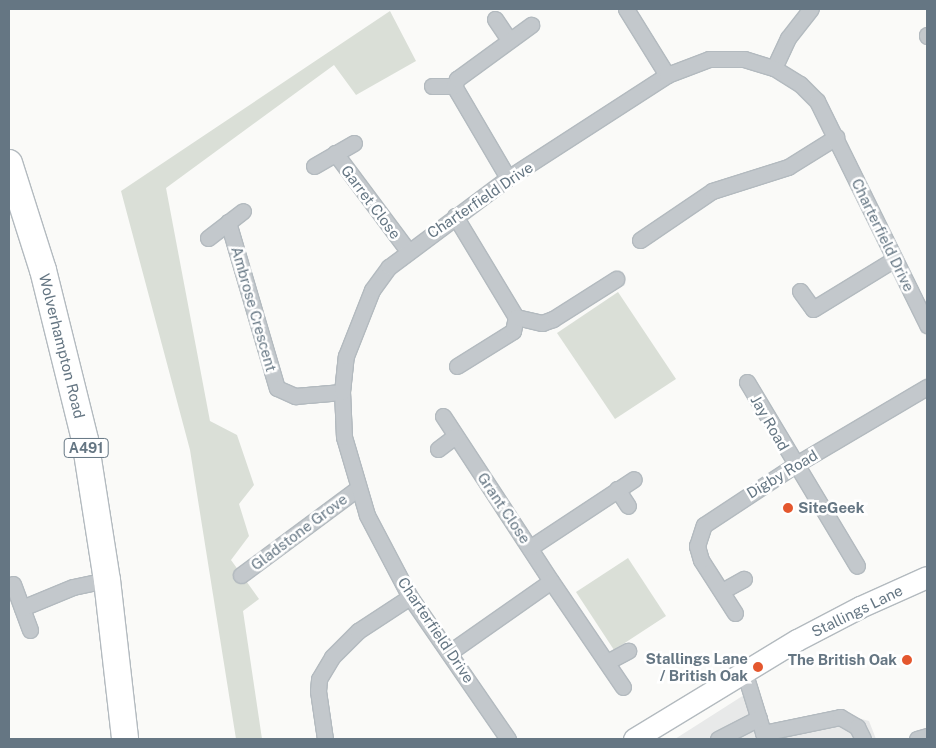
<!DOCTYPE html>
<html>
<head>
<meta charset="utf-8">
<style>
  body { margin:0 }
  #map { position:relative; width:936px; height:748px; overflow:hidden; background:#fafaf8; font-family:"Public Sans",sans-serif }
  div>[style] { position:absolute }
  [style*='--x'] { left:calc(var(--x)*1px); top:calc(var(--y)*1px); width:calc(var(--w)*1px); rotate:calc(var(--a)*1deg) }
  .built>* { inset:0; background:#e8e9e9 }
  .green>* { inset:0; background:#dadfd7 }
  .roads { filter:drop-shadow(1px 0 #b3babf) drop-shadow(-1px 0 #b3babf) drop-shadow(0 1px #b3babf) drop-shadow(0 -1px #b3babf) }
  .minor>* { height:15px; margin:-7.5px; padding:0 7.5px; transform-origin:7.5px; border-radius:7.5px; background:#c3c8cc }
  .secondary>* { height:21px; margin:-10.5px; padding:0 10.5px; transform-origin:10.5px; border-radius:10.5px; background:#fff }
  .trunk>* { height:26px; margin:-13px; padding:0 13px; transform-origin:13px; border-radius:13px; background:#fff }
  .dots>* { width:14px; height:14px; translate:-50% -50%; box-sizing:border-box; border:2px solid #fff; border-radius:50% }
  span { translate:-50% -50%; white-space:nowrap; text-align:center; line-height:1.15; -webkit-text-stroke:5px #fff; paint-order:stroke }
  .shield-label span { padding:1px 4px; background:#fff; border:1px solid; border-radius:4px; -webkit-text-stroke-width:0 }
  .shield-label { font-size:14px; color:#657683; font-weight:700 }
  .street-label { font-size:15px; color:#657683 }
  .poi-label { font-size:15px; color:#657683; font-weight:700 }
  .left { translate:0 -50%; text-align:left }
  .right { translate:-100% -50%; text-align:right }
  .frame { position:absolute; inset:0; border:10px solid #657683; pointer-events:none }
</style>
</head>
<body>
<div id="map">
  <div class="built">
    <div style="clip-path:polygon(755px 688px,769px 724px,836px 712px,869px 721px,876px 739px,675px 739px)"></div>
  </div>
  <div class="green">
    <div style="clip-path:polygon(390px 11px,416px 61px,356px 95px,334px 65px,166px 188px,210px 421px,237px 435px,254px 485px,239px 504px,249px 536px,231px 560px,259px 599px,243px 611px,262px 739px,236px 739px,190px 450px,121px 191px)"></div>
    <div style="clip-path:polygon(618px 292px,676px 379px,615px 419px,557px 333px)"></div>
    <div style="clip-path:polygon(628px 558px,666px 616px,614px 650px,576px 592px)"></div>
  </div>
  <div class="roads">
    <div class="minor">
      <div style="--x:626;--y:9;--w:78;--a:58.2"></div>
      <div style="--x:495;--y:19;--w:25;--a:56"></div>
      <div style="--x:927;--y:35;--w:1;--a:90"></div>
      <div style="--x:774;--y:68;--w:33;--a:-65"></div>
      <div style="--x:788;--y:38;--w:37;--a:-52"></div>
      <div style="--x:432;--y:86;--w:22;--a:0"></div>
      <div style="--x:335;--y:153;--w:122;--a:53.3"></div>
      <div style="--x:314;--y:166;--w:46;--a:-29.9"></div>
      <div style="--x:508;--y:178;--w:107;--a:-120.4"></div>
      <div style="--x:454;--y:86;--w:8;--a:-67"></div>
      <div style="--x:457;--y:79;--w:92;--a:-36.1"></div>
      <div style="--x:455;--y:216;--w:118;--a:58.9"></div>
      <div style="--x:228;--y:222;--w:173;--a:73.6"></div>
      <div style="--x:277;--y:388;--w:20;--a:24"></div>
      <div style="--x:295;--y:396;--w:47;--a:-4.9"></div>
      <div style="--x:208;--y:238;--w:44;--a:-37.6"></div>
      <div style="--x:640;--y:240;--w:87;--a:-34.2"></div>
      <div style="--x:712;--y:191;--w:80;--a:-17.5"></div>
      <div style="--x:788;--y:167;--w:57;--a:-32"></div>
      <div style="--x:800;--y:291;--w:22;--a:54"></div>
      <div style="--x:813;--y:309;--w:94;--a:-31.5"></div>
      <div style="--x:457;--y:366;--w:66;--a:-32"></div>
      <div style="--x:513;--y:331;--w:14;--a:-78"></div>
      <div style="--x:516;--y:317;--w:27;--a:13"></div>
      <div style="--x:542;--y:323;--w:12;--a:-20"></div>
      <div style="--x:553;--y:319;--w:75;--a:-32.4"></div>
      <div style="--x:747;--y:382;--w:214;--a:59.1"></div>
      <div style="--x:443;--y:416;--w:197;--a:56.8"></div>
      <div style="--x:438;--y:449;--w:21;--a:-37"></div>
      <div style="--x:617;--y:489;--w:20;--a:57"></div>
      <div style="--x:531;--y:547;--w:123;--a:-33.4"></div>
      <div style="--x:241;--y:575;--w:144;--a:-36.6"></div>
      <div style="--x:13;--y:584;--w:49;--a:69.7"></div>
      <div style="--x:722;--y:591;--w:25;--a:-29"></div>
      <div style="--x:22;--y:608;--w:55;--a:-22.4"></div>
      <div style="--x:73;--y:587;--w:35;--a:-12"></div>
      <div style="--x:735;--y:613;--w:63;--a:-122.7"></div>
      <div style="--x:701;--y:560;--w:15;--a:-106"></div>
      <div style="--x:697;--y:546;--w:22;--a:-72"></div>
      <div style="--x:704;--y:525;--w:109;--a:-33.4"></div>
      <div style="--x:795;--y:465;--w:153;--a:-30.6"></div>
      <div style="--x:450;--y:652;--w:123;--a:-35.1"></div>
      <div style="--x:551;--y:581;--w:128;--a:55.8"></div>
      <div style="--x:607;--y:662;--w:24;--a:-28"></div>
      <div style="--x:744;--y:671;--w:71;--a:72.8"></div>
      <div style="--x:763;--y:733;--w:79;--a:-11.7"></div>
      <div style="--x:840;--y:717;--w:20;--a:30"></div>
      <div style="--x:857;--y:727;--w:13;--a:63"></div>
      <div style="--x:325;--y:739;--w:49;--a:-98.3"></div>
      <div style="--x:318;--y:691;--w:12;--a:-85"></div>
      <div style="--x:319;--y:679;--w:26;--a:-59"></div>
      <div style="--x:332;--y:657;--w:37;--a:-45"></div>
      <div style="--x:358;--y:631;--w:62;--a:-33.2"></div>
      <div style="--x:508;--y:739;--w:173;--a:-124.6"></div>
      <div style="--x:410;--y:597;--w:93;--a:-117.7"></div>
      <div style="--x:367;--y:515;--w:81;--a:-106.4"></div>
      <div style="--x:344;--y:437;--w:45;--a:-92.5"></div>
      <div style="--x:342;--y:392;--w:36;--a:-84"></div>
      <div style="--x:346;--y:356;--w:71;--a:-68.5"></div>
      <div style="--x:372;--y:290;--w:29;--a:-54"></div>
      <div style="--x:389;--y:267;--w:149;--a:-36.8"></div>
      <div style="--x:508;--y:178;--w:189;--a:-32.9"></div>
      <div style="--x:667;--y:75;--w:45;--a:-20.9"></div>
      <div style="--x:709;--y:59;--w:35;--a:0"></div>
      <div style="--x:744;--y:59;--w:31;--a:17"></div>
      <div style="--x:774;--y:68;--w:31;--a:32"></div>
      <div style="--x:800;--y:84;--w:24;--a:45"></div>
      <div style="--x:817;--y:101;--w:250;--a:63.8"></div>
      <div style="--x:718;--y:739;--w:46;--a:-27.1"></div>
      <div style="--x:917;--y:739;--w:10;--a:-17"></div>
    </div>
    <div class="secondary">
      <div style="--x:634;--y:739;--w:191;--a:-31.3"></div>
      <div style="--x:797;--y:640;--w:71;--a:-27.6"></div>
      <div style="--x:860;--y:607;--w:73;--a:-24.1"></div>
    </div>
    <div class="trunk">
      <div style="--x:9;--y:163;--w:112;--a:72.4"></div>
      <div style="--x:43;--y:270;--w:175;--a:76.1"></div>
      <div style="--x:85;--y:440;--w:142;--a:81.1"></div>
      <div style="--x:107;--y:580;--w:160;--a:83.5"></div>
    </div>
  </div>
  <div class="dots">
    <div style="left:788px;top:508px;background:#e4572e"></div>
    <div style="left:907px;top:660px;background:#e4572e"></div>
    <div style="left:758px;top:667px;background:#e4572e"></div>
  </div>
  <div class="shield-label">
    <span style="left:86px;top:448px">A491</span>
  </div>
  <div class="street-label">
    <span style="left:480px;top:200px;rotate:-34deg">Charterfield Drive</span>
    <span style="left:371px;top:202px;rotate:53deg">Garret Close</span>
    <span style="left:883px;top:235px;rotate:64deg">Charterfield Drive</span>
    <span style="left:254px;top:309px;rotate:74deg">Ambrose Crescent</span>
    <span style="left:62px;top:346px;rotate:76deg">Wolverhampton Road</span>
    <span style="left:770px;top:423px;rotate:60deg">Jay Road</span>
    <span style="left:782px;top:474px;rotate:-31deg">Digby Road</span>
    <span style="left:504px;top:508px;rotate:56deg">Grant Close</span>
    <span style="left:299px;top:532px;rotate:-37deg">Gladstone Grove</span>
    <span style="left:857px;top:611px;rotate:-26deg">Stallings Lane</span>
    <span style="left:436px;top:630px;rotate:56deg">Charterfield Drive</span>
  </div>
  <div class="poi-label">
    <span class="left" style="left:798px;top:508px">SiteGeek</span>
    <span class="right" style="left:748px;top:667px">Stallings Lane<br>/ British Oak</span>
    <span class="right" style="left:897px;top:660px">The British Oak</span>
  </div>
  <div class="frame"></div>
</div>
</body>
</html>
